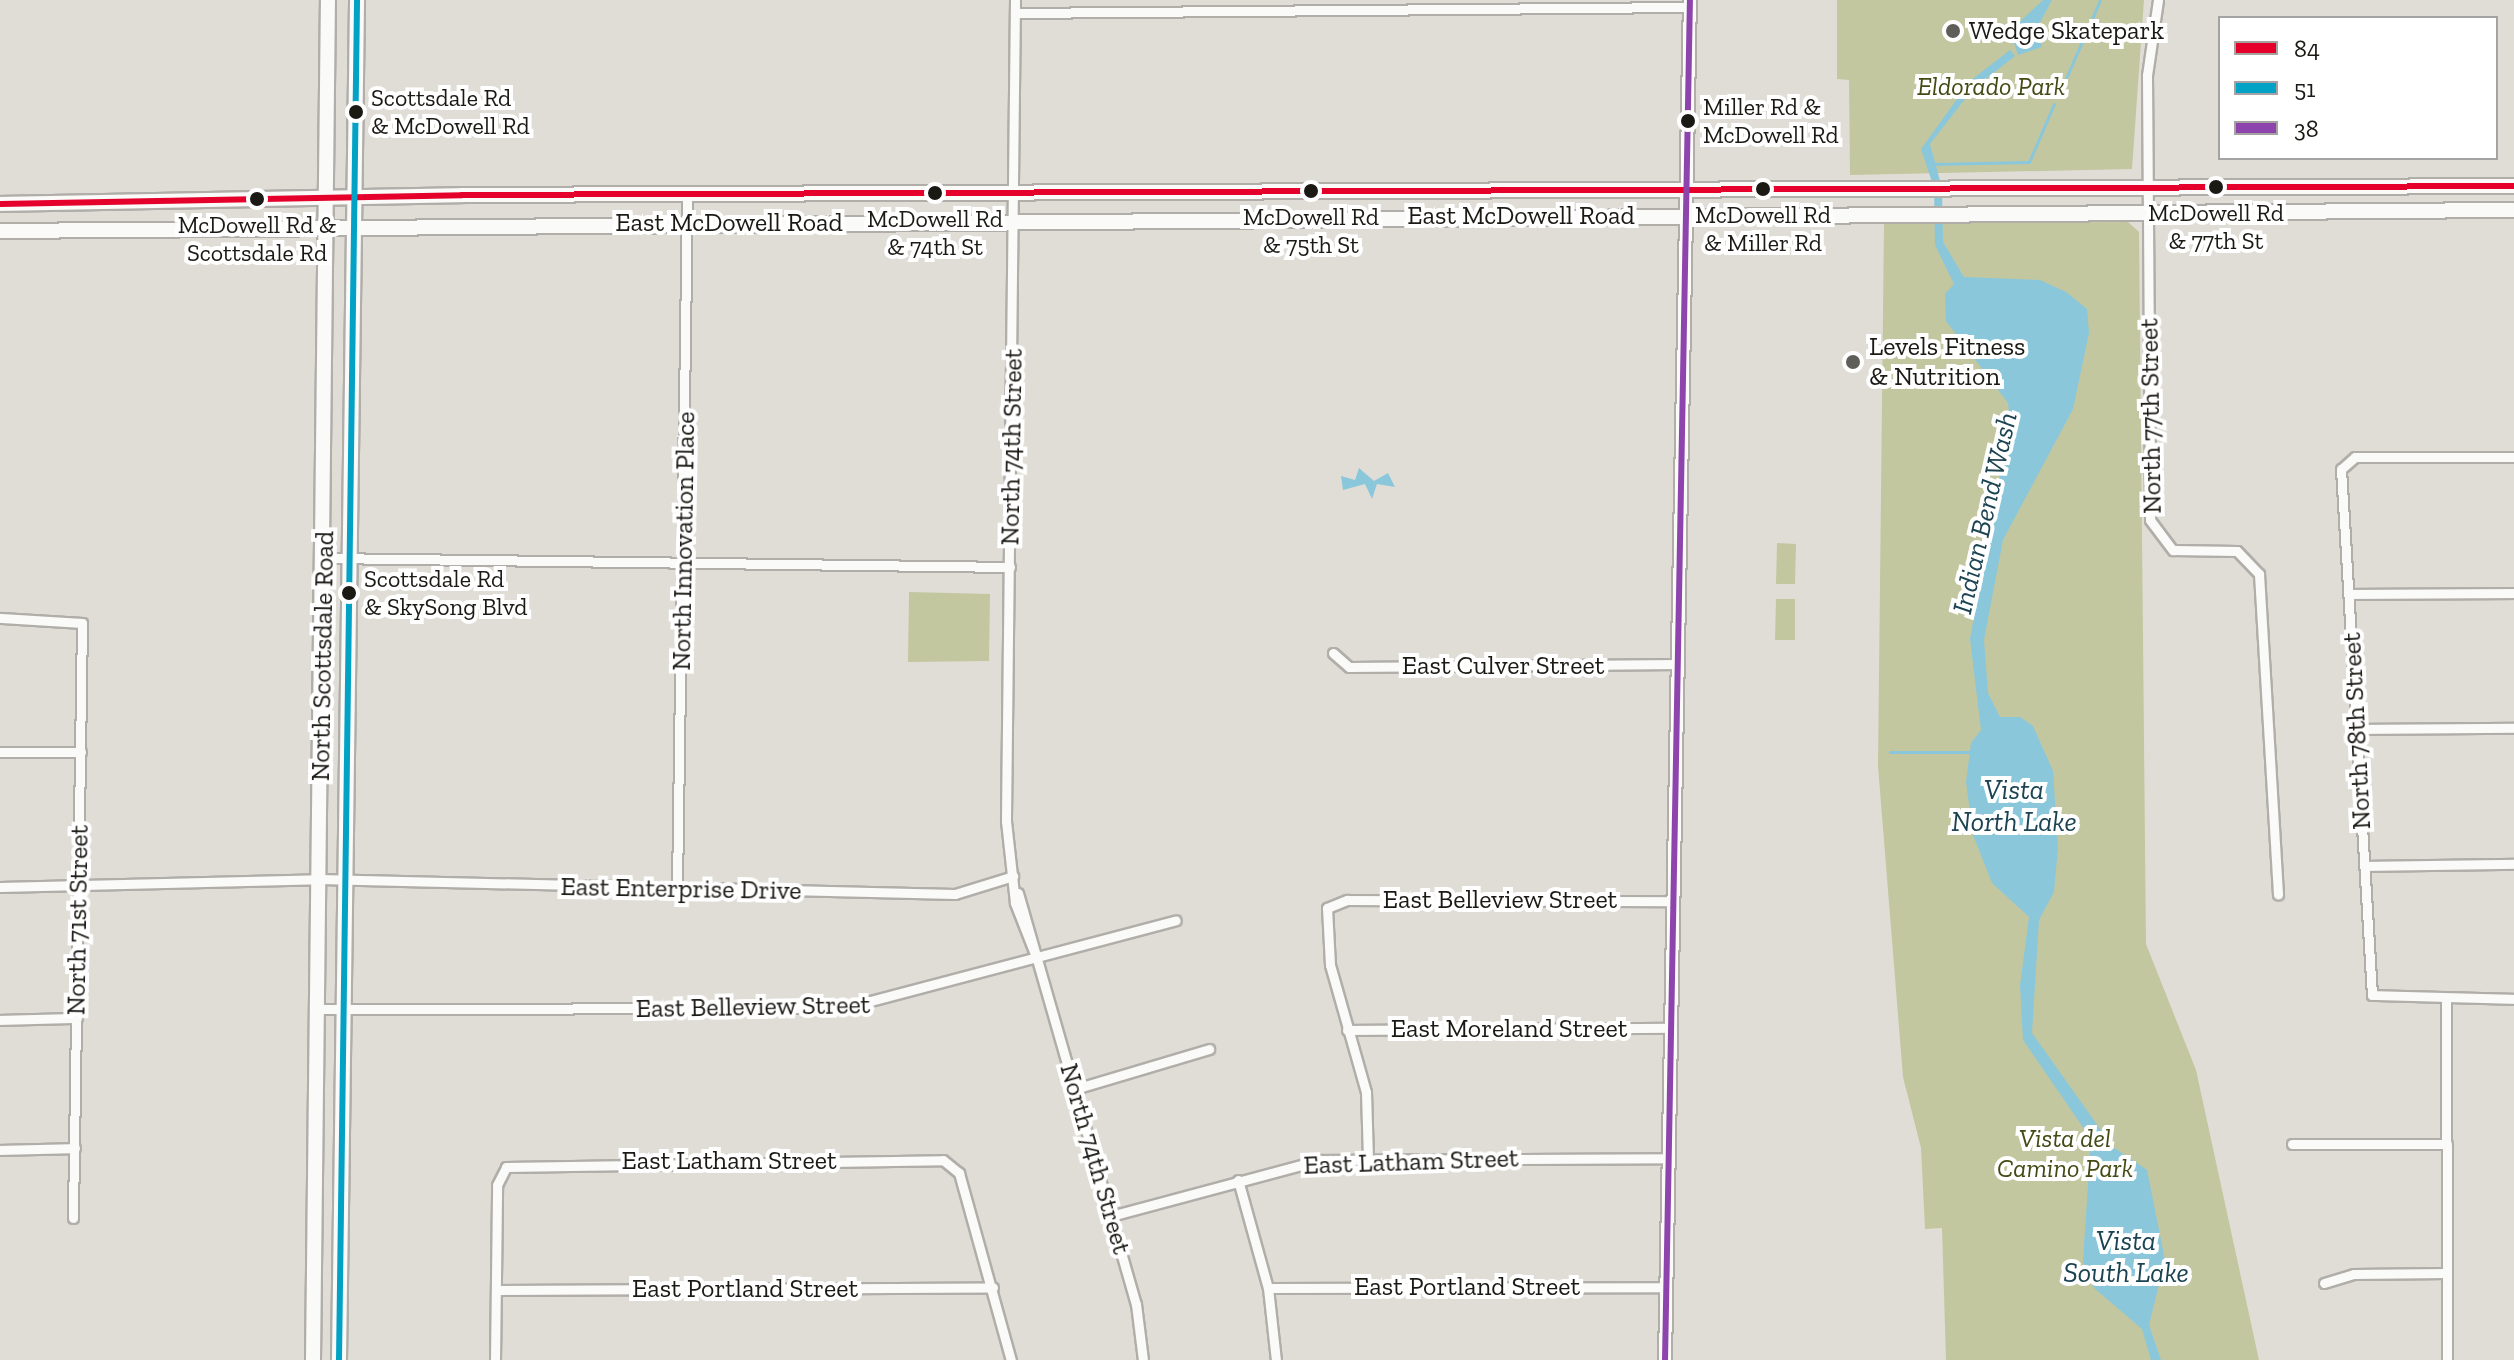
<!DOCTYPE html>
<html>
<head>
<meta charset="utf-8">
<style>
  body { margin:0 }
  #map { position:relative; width:2514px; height:1360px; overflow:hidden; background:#e0ddd6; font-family:"Zilla Slab",serif }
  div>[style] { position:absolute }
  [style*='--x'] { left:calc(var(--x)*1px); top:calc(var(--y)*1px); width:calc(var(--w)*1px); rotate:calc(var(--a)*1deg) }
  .green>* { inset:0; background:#c2c79f }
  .water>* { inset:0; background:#8ac7db }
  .stream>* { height:3px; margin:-1.5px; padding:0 1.5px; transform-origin:1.5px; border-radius:1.5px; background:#8ac7db }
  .roads { filter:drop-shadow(2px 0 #b1aea9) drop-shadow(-2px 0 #b1aea9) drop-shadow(0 2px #b1aea9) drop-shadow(0 -2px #b1aea9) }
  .street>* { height:9px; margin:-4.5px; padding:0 4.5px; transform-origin:4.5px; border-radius:4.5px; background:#fafaf9 }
  .secondary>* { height:12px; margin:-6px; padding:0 6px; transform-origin:6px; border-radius:6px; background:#fafaf9 }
  .primary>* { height:14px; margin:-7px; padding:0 7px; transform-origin:7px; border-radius:7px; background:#fafaf9 }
  .bus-1>* { height:6px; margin:-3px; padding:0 3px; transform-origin:3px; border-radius:3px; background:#e4002b }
  .bus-2>* { height:6px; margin:-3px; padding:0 3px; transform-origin:3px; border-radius:3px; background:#01a2c5 }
  .bus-3>* { height:6px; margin:-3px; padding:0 3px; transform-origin:3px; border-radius:3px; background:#8e44ad }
  .dots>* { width:22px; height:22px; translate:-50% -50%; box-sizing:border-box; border:4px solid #fff; border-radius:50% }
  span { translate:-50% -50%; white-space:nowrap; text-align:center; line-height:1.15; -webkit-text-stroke:8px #fff; paint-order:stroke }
  .bus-label { font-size:24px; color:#1b1914 }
  .left { translate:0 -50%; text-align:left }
  .poi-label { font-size:26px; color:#1b1914 }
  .park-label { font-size:26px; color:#444a14; font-style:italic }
  .street-label { font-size:26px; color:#1b1914 }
  .water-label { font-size:28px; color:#1b4351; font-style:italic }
  .legend { position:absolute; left:2218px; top:16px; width:280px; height:144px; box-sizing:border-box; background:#fff; border:2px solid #a4a3a1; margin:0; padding:10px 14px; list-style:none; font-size:24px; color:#1b1914 }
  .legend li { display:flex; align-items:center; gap:16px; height:40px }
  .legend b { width:40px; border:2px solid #a4a3a1 }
</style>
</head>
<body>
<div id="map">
  <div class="green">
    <div style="clip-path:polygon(1837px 0,2144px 0,2132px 169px,1850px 175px,1849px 80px,1837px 79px)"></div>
    <div style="clip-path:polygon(1884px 223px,2128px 222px,2139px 232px,2146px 944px,2196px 1070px,2259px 1360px,1946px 1360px,1942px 1228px,1925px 1229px,1921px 1148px,1903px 1077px,1878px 766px)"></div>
    <div style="clip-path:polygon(1777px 543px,1796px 544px,1795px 584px,1776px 584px)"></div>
    <div style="clip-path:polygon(909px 592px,990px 594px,989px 661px,908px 662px)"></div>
    <div style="clip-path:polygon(1776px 599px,1795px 599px,1795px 640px,1775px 640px)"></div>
  </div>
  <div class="water">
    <div style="clip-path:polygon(2043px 0,2052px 0,2038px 26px,2042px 47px,2018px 55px,2010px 31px)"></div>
    <div style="clip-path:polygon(2010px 50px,2015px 56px,1972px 90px,1930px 144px,1942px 188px,1943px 242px,1964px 277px,2040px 280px,2066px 292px,2087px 309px,2089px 333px,2073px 409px,2003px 540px,1984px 640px,1988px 693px,2000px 717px,2020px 717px,2033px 726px,2053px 771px,2058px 847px,2054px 892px,2039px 920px,2032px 1033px,2113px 1147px,2147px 1170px,2165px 1260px,2149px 1325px,2161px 1360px,2151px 1360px,2142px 1329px,2094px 1288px,2083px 1261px,2091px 1139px,2023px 1040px,2020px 985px,2029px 917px,1992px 883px,1973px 835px,1966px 782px,1971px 743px,1981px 730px,1970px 639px,2010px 421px,2008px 403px,1946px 321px,1945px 294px,1954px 284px,1935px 245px,1934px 188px,1921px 149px,1970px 81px)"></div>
    <div style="clip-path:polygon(1359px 468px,1374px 481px,1388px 473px,1395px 487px,1377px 484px,1372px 499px,1365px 484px,1343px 490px,1341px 476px,1355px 480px)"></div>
  </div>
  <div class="stream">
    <div style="--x:2060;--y:92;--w:100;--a:-66.5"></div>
    <div style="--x:1931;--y:164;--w:98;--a:-1.2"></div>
    <div style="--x:2029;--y:162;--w:63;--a:-66.7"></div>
    <div style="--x:1890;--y:752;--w:80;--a:0"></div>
  </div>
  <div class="roads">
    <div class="street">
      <div style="--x:1015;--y:0;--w:821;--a:90.63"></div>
      <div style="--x:1006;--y:821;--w:82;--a:83.7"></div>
      <div style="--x:1015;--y:903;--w:60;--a:68.6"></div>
      <div style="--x:2158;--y:0;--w:76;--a:98.3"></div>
      <div style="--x:2147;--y:75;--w:445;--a:89.6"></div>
      <div style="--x:2150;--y:520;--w:38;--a:53"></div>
      <div style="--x:2173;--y:550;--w:64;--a:0.9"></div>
      <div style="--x:2237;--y:551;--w:32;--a:46"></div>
      <div style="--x:2259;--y:574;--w:321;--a:86.6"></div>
      <div style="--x:1015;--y:13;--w:675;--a:-0.51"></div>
      <div style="--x:2514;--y:457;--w:159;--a:180"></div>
      <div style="--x:2355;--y:457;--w:18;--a:139"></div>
      <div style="--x:2341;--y:469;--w:527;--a:86.63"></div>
      <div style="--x:2372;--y:995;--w:142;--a:1.6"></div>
      <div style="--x:325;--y:558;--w:685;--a:0.75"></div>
      <div style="--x:2349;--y:594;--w:165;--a:-0.3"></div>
      <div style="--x:0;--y:618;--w:82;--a:3.5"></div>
      <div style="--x:82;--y:623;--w:595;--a:90.87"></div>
      <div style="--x:1333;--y:653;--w:21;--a:41"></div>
      <div style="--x:1349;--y:667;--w:330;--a:-0.5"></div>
      <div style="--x:2356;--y:729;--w:158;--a:-0.4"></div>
      <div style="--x:0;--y:752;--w:81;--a:0"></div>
      <div style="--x:2365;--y:866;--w:149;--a:-0.8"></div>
      <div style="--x:0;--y:887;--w:319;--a:-1.4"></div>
      <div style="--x:319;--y:879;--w:636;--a:1.35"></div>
      <div style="--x:955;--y:894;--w:61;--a:-17.2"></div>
      <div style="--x:677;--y:888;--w:694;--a:-89.17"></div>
      <div style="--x:1018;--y:893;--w:428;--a:74"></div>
      <div style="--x:1136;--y:1304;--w:56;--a:82.9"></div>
      <div style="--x:2446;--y:1000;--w:360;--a:89.8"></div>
      <div style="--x:317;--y:1009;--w:527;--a:-0.11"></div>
      <div style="--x:844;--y:1008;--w:343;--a:-14.8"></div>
      <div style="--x:0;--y:1020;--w:77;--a:-1.5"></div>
      <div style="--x:1347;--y:1030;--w:325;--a:-0.4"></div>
      <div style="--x:1075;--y:1089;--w:140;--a:-16.6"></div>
      <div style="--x:2292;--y:1144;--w:155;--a:0"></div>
      <div style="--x:0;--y:1150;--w:75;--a:-1.5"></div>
      <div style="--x:1368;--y:1159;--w:67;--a:-91.7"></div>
      <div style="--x:1366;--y:1092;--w:132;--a:-105.8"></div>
      <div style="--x:1330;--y:965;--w:57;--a:-93"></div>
      <div style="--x:1327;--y:908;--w:22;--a:-22"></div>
      <div style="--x:1347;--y:900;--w:327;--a:0.2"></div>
      <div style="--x:1238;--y:1180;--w:112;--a:74.5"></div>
      <div style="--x:1268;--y:1288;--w:72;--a:83.7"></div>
      <div style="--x:1111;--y:1216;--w:216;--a:-15"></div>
      <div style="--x:1320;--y:1160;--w:349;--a:-0.3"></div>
      <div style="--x:2324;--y:1283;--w:31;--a:-17"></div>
      <div style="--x:2354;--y:1274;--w:93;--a:-0.6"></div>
      <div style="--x:1268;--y:1288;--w:398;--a:-0.1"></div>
      <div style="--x:497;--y:1290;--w:496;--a:-0.3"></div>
      <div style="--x:495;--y:1360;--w:175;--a:-89.3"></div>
      <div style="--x:497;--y:1185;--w:20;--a:-63"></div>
      <div style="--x:506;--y:1167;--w:437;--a:-0.9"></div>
      <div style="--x:943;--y:1160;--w:21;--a:39"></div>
      <div style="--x:959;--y:1173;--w:194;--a:74.5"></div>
    </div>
    <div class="secondary">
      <div style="--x:1665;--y:1360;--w:1360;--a:-88.95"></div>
    </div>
    <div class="primary">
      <div style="--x:0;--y:204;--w:462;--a:-1.1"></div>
      <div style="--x:462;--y:195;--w:2052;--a:-0.25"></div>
      <div style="--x:0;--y:231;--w:2514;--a:-0.48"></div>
      <div style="--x:313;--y:1360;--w:1360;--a:-89.37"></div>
      <div style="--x:339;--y:1360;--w:1360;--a:-89.24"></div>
    </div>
  </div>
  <div class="bus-1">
    <div style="--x:0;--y:204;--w:462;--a:-1.1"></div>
    <div style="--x:462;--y:195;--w:2052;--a:-0.25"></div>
  </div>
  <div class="bus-2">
    <div style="--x:339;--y:1360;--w:1360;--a:-89.24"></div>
  </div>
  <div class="bus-3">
    <div style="--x:1665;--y:1360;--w:1360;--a:-88.95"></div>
  </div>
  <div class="dots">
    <div style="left:1953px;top:31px;background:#605e58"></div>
    <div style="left:356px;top:112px;background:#1b1914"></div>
    <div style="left:1688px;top:121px;background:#1b1914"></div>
    <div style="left:2216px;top:187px;background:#1b1914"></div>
    <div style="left:1763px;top:189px;background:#1b1914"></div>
    <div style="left:1311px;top:191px;background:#1b1914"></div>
    <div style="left:935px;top:193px;background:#1b1914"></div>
    <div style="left:257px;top:199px;background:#1b1914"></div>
    <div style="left:1853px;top:362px;background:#605e58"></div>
    <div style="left:349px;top:593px;background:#1b1914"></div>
  </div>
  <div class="bus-label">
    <span class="left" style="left:371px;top:112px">Scottsdale Rd<br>&amp; McDowell Rd</span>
    <span class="left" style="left:1703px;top:121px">Miller Rd &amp;<br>McDowell Rd</span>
    <span style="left:2216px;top:227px">McDowell Rd<br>&amp; 77th St</span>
    <span style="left:1763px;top:229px">McDowell Rd<br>&amp; Miller Rd</span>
    <span style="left:1311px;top:231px">McDowell Rd<br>&amp; 75th St</span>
    <span style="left:935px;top:233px">McDowell Rd<br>&amp; 74th St</span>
    <span style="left:257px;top:239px">McDowell Rd &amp;<br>Scottsdale Rd</span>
    <span class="left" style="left:364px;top:593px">Scottsdale Rd<br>&amp; SkySong Blvd</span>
  </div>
  <div class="poi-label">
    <span class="left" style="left:1969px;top:31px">Wedge Skatepark</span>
    <span class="left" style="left:1869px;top:362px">Levels Fitness<br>&amp; Nutrition</span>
  </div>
  <div class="park-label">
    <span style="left:1991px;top:87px">Eldorado Park</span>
    <span style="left:2065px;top:1154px">Vista del<br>Camino Park</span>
  </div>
  <div class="street-label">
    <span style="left:1521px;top:216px">East McDowell Road</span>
    <span style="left:729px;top:223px">East McDowell Road</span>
    <span style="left:2151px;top:416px;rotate:-91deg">North 77th Street</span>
    <span style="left:1012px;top:447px;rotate:-89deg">North 74th Street</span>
    <span style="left:684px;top:541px;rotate:-89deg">North Innovation Place</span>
    <span style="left:323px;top:656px;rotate:-89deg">North Scottsdale Road</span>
    <span style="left:1503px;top:666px">East Culver Street</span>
    <span style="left:2357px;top:731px;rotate:-93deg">North 78th Street</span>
    <span style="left:681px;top:889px;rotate:1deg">East Enterprise Drive</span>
    <span style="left:1500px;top:900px">East Belleview Street</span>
    <span style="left:78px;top:920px;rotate:-89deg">North 71st Street</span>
    <span style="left:753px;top:1007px;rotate:-1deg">East Belleview Street</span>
    <span style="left:1509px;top:1029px">East Moreland Street</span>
    <span style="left:1095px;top:1159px;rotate:74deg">North 74th Street</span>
    <span style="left:729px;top:1161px">East Latham Street</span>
    <span style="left:1411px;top:1162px;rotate:-2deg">East Latham Street</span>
    <span style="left:1467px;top:1287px">East Portland Street</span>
    <span style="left:745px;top:1289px">East Portland Street</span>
  </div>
  <div class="water-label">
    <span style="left:1985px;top:513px;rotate:-77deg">Indian Bend Wash</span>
    <span style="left:2014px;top:806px">Vista<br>North Lake</span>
    <span style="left:2126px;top:1257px">Vista<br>South Lake</span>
  </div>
  <ul class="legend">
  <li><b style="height:10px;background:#e4002b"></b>84</li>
  <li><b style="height:10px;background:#01a2c5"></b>51</li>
  <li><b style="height:10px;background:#8e44ad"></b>38</li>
  </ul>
</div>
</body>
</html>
